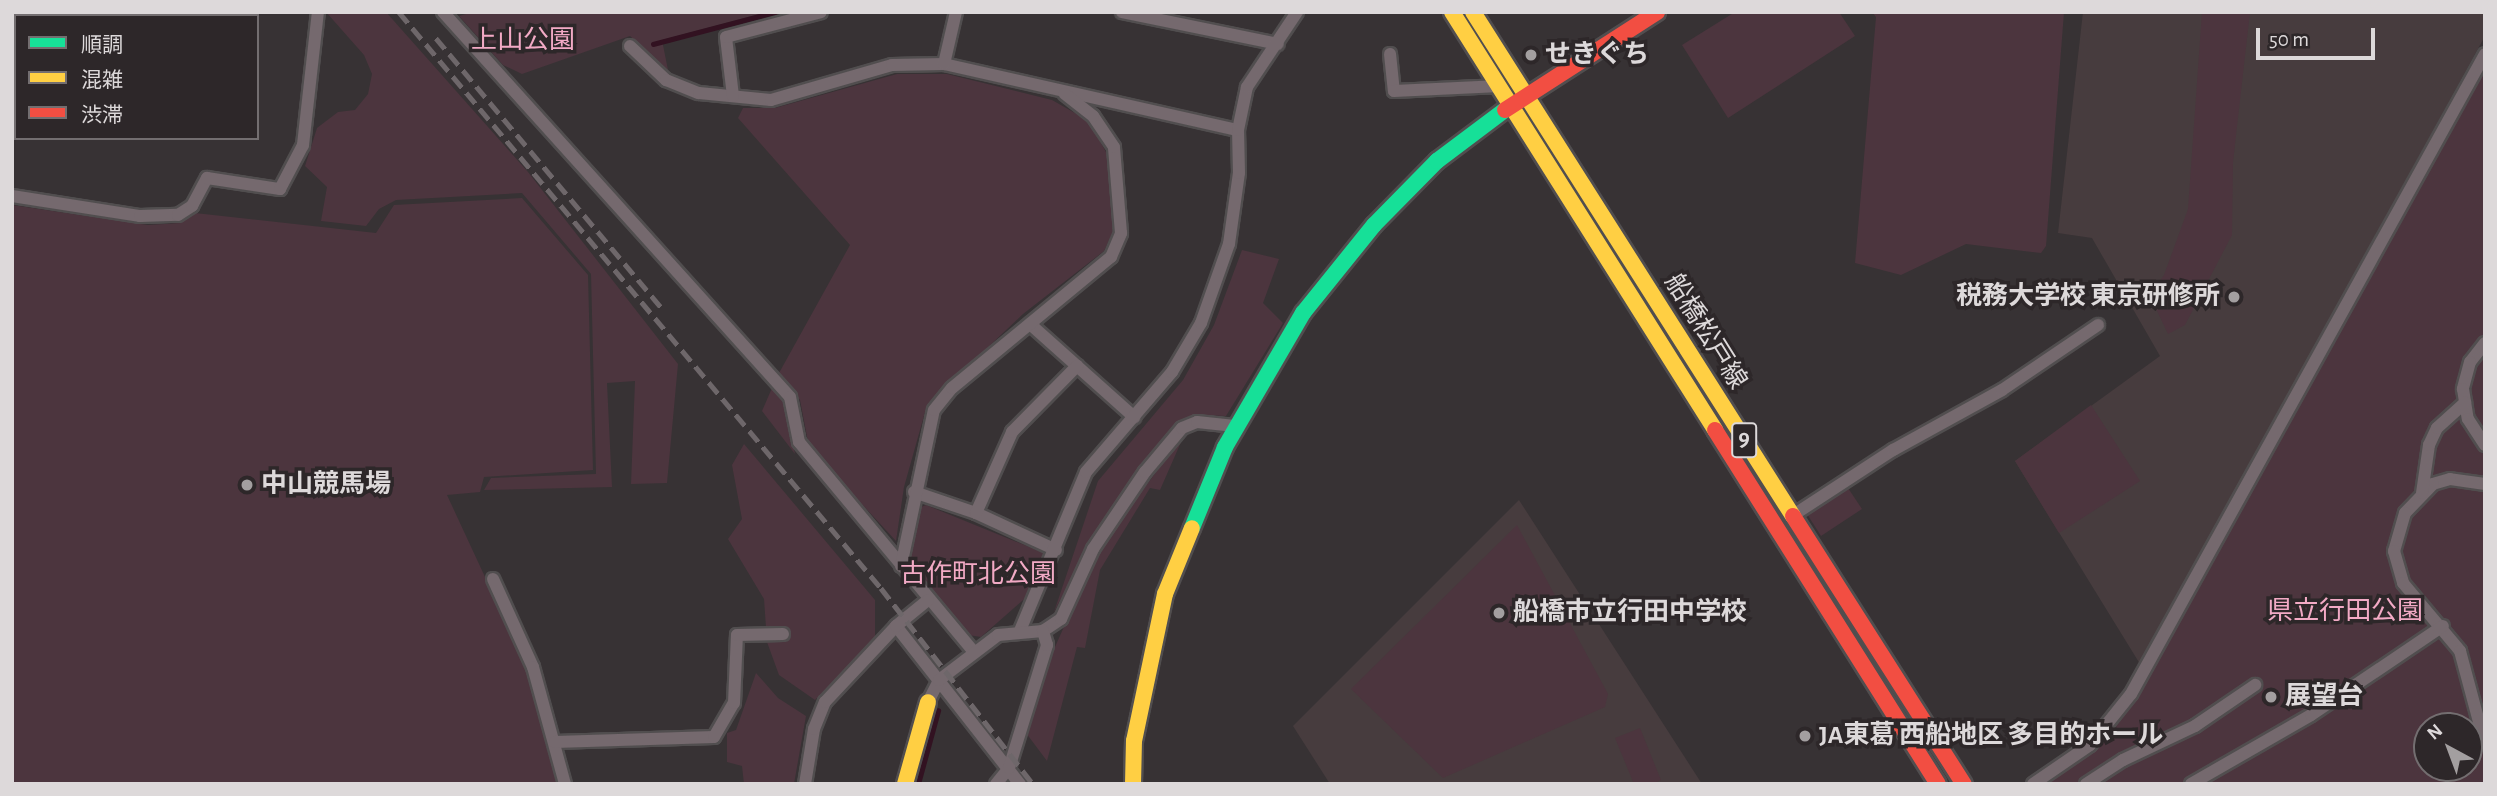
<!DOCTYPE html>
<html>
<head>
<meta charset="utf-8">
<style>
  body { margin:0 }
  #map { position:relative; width:2497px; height:796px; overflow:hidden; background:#373234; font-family:"Alegreya Sans","Noto Sans JP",sans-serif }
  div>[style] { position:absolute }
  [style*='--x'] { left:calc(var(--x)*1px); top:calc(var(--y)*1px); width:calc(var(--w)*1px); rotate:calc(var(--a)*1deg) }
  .built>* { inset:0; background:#473c3e }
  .green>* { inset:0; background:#4c353e }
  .stream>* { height:4.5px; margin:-2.25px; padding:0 2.25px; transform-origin:2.25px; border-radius:2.25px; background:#321221 }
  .roads { filter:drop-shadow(2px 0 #514e4f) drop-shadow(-2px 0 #514e4f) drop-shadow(0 2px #514e4f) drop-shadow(0 -2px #514e4f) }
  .street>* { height:12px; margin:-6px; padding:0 6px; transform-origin:6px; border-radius:6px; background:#75696e }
  .fast>* { height:16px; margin:-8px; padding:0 8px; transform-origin:8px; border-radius:8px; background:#16e098 }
  .slow>* { height:16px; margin:-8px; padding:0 8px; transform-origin:8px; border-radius:8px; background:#ffcf43 }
  .jam>* { height:16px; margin:-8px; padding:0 8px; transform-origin:8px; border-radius:8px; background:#f24e42 }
  .rail>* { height:4.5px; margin-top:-2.25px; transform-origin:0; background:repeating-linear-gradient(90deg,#6e676a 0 14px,transparent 0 21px) }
  .dots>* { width:19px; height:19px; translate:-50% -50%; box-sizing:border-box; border:4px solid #2d2729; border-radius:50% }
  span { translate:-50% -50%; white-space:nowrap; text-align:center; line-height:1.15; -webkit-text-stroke:7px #2d2729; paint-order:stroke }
  .shield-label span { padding:2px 5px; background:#2d2729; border:2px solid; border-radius:5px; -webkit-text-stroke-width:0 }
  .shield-label { font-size:24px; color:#ddd9da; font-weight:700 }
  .park-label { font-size:26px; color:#f2aac5 }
  .poi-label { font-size:26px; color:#ddd9da; font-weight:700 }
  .left { translate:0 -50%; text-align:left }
  .right { translate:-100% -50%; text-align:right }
  .street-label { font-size:26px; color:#ddd9da }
  .frame { position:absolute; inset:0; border:14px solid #ddd9da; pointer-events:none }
  .legend { position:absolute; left:14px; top:14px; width:245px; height:126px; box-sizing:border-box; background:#2d2729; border:2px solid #736e70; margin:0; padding:9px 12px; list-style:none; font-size:21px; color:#ddd9da }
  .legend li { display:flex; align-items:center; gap:14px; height:35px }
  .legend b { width:35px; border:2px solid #736e70 }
  .north { position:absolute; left:2413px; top:712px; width:70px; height:70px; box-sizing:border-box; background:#2d2729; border:2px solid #736e70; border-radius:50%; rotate:319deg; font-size:19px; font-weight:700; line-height:28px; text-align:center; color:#ddd9da }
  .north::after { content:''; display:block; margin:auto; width:24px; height:32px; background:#a39fa0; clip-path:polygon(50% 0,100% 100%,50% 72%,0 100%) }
  .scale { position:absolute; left:2256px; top:28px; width:119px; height:32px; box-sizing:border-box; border:4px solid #ddd9da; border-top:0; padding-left:9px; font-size:21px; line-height:24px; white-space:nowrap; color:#ddd9da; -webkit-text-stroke:5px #2d2729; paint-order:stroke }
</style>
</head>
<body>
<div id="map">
  <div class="built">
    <div style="clip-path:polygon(2083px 12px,2485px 12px,2485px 36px,2140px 664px,2015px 461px,2160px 356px,2092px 238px,2058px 233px)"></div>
    <div style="clip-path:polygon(1519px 500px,1702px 784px,1330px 784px,1293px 726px)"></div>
  </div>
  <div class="green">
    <div style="clip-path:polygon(326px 12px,386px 12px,528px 172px,678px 364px,667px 483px,631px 484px,635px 381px,607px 383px,612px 487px,484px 490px,491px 478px,596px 474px,591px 274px,522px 193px,396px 200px,379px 209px,366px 226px,321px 221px,327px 187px,305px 166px,317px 128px,338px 112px,355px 110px,368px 94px,372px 74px,364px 55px)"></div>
    <div style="clip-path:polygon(473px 12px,767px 12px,662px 40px,668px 70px,630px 36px,522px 74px,503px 65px,459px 16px)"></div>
    <div style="clip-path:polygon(1735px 12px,1839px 12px,1855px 36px,1728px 118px,1682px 45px)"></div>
    <div style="clip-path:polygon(1872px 12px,2064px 12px,2046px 246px,2041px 253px,1966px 244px,1901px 275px,1855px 263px,1876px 17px)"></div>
    <div style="clip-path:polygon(2202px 12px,2250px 12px,2233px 162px,2232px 235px,2185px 325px,2168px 334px,2150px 296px,2164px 275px,2188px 209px)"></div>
    <div style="clip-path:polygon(evenodd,2485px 67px,2485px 784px,2043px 784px,2081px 760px,2113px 731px,2136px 698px,2485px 67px,2427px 726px,2469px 726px,2469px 768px,2427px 768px,2427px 726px)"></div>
    <div style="clip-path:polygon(897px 74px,947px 74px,1052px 100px,1089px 121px,1107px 154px,1114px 230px,1104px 251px,1023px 314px,927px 405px,904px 487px,896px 541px,809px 447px,800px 400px,779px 373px,850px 245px,738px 118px,743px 108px,775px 108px)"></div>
    <div style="clip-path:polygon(522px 198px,588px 275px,593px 470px,484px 477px,480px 492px,447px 495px,524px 661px,559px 784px,12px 784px,12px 205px,148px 225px,180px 223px,195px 213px,376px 233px,394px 205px)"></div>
    <div style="clip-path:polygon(1242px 250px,1279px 259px,1263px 303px,1283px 323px,1226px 416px,1198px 415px,1179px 424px,1140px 468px,1088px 546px,1054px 612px,1098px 481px,1183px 380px,1214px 325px)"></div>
    <div style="clip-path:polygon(772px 388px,785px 404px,795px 454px,762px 411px)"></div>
    <div style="clip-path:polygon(2091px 405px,2140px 481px,2059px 533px,2015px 461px)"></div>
    <div style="clip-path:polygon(1185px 433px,1160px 490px,1150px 488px,1100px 570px,1085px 648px,1077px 647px,1047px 761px,1026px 733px,1055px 647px,1097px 552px)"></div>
    <div style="clip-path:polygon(744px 444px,875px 600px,875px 639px,815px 700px,779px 675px,767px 642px,764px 599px,728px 539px,742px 519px,732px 465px)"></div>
    <div style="clip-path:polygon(1848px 488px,1862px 509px,1821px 536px,1807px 514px)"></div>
    <div style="clip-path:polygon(926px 505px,1044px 553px,1030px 594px,981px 637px,968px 635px,909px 565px,916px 509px)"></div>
    <div style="clip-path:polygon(1517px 525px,1608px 694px,1605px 707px,1443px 778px,1351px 689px)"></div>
    <div style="clip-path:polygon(756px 673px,778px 698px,806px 716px,794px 784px,744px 784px,742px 766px,727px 762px,727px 733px,736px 730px)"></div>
    <div style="clip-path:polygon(1640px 728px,1661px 780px,1652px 784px,1634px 784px,1615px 738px)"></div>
  </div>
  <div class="stream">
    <div style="--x:653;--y:44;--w:126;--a:-14.7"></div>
    <div style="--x:918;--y:784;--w:76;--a:-74.7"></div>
  </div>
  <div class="roads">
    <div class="street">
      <div style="--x:443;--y:12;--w:518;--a:47.97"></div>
      <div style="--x:790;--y:397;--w:46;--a:78.7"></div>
      <div style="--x:799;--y:442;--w:272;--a:50.2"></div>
      <div style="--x:1122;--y:12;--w:159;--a:11.6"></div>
      <div style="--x:630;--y:46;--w:50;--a:43.4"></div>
      <div style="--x:666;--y:80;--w:35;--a:22"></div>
      <div style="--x:699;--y:93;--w:72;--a:5.6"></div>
      <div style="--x:771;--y:100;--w:126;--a:-16.1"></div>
      <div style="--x:892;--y:65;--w:52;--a:-1.1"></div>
      <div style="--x:944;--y:64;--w:301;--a:12.7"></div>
      <div style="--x:1390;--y:54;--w:37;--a:84"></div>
      <div style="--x:1394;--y:91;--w:106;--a:-2.7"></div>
      <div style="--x:944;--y:64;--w:53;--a:-77"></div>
      <div style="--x:733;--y:96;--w:59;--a:-96.8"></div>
      <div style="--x:726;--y:37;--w:98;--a:-14.7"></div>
      <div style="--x:12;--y:196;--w:130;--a:8.9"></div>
      <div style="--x:140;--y:216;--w:38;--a:-2"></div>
      <div style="--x:178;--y:215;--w:17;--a:-33"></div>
      <div style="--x:192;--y:206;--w:32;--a:-62"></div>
      <div style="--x:207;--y:178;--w:74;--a:8.6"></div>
      <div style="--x:280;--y:189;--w:50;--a:-62.4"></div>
      <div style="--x:303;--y:145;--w:134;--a:-83.6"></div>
      <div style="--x:1030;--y:324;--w:140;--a:41.8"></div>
      <div style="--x:2485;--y:343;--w:24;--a:128"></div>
      <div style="--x:2470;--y:362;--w:28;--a:105"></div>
      <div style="--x:2463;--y:389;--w:30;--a:81"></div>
      <div style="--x:2468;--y:419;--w:31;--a:57"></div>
      <div style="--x:2485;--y:484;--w:35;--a:-172"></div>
      <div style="--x:2450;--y:479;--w:18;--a:164"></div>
      <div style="--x:2433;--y:484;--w:40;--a:134"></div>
      <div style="--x:2405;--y:513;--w:40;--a:106"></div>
      <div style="--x:2394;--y:551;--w:33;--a:74"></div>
      <div style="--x:2403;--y:583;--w:89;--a:50"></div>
      <div style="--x:2460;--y:651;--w:96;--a:75"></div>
      <div style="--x:914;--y:492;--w:65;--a:18.7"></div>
      <div style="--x:976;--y:513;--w:88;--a:24.8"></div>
      <div style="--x:2422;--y:493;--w:49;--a:-81.7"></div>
      <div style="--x:2429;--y:445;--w:19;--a:-65"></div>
      <div style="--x:2437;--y:428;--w:38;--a:-42"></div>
      <div style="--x:976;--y:513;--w:89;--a:-66"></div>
      <div style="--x:1012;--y:432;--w:93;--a:-45.4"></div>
      <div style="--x:1792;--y:516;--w:121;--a:-33.2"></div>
      <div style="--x:1893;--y:450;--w:124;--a:-28.8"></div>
      <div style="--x:2002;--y:390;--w:116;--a:-34.1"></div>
      <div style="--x:901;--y:566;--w:159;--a:-78.1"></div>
      <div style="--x:934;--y:410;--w:28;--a:-51"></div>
      <div style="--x:952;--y:388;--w:206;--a:-39.5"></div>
      <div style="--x:1111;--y:257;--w:26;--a:-67"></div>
      <div style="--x:1121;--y:233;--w:86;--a:-94.7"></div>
      <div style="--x:1114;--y:147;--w:37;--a:-124"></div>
      <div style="--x:1093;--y:116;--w:36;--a:-142"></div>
      <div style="--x:493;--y:579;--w:97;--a:65.6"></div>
      <div style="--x:533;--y:667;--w:121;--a:74.7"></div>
      <div style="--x:896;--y:626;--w:201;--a:51.9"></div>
      <div style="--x:1019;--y:633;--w:174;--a:-67.4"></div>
      <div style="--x:1086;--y:472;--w:132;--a:-49.3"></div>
      <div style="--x:1172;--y:372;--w:57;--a:-59.4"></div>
      <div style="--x:1201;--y:323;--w:84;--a:-70.5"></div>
      <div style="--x:1229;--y:244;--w:72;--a:-82"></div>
      <div style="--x:1239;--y:173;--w:43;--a:-91.3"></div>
      <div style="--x:1238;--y:130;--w:44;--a:-78.2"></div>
      <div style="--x:1247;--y:87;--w:90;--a:-56.3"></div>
      <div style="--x:928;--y:702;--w:25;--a:-63"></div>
      <div style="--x:939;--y:680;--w:74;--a:-37.3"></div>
      <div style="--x:998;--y:635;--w:45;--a:-5.1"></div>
      <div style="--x:1043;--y:631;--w:22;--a:-34"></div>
      <div style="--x:1061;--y:619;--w:77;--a:-65.4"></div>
      <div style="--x:1093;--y:549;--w:93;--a:-56"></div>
      <div style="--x:1145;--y:472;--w:57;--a:-49.9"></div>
      <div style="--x:1182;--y:428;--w:16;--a:-22"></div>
      <div style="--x:1197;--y:422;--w:38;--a:6"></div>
      <div style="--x:555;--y:742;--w:159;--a:-1.8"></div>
      <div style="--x:714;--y:737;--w:39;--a:-60"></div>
      <div style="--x:734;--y:703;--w:68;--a:-87.5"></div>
      <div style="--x:737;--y:635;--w:46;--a:-1.2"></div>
      <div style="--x:805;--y:784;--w:56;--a:-80.7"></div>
      <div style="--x:814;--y:729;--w:29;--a:-68"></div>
      <div style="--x:825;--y:702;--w:104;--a:-46.9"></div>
      <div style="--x:896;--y:626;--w:41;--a:-39.1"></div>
      <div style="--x:996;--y:784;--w:21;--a:-51"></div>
      <div style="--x:1009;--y:768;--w:129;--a:-72.8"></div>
      <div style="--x:1047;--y:645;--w:15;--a:-106"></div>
      <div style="--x:2033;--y:784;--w:69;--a:-34.4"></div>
      <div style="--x:2090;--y:745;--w:65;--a:-51.2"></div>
      <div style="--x:2131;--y:694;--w:731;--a:-61.05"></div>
      <div style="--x:2086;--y:784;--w:44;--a:-33"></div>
      <div style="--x:2123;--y:760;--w:80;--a:-25.3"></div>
      <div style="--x:2195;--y:726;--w:73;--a:-34.3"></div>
      <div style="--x:2191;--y:784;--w:138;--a:-29.9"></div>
      <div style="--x:2311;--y:715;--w:159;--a:-34"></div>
    </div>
    <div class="fast">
      <div style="--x:1192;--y:528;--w:87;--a:-67.8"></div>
      <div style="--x:1225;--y:447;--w:155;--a:-59.8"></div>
      <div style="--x:1303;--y:313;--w:113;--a:-51.1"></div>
      <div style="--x:1374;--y:225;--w:90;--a:-45.5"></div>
      <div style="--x:1437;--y:161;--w:85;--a:-36.9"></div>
    </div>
    <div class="slow">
      <div style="--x:1452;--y:12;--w:494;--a:57.8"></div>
      <div style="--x:1473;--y:12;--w:597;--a:57.59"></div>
      <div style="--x:905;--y:784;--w:85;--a:-74.3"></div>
      <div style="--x:1133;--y:784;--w:43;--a:-88.7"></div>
      <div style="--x:1134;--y:741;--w:150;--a:-78.1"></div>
      <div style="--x:1165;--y:594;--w:71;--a:-67.8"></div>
    </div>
    <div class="jam">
      <div style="--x:1505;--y:110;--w:181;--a:-32.8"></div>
      <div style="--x:1715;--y:430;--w:418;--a:57.8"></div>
      <div style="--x:1793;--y:516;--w:318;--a:57.5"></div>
    </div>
  </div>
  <div class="rail">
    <div style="--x:399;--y:12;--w:751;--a:50.08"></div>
    <div style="--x:881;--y:588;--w:248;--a:52.2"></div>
    <div style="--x:436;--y:38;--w:351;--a:50.1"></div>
  </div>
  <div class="dots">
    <div style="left:1531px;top:55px;background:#a39fa0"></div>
    <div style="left:2234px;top:297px;background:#a39fa0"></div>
    <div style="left:247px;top:485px;background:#a39fa0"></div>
    <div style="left:1499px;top:613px;background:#a39fa0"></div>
    <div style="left:2271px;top:697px;background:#a39fa0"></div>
    <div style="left:1805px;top:736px;background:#a39fa0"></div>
  </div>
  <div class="shield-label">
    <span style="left:1744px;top:440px">9</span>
  </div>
  <div class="park-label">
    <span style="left:523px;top:41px">上山公園</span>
    <span style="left:978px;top:575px">古作町北公園</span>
    <span style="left:2345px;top:612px">県立行田公園</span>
  </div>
  <div class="poi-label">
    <span class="left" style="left:1545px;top:55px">せきぐち</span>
    <span class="right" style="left:2220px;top:297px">税務大学校 東京研修所</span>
    <span class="left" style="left:261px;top:485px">中山競馬場</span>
    <span class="left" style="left:1513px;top:613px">船橋市立行田中学校</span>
    <span class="left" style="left:2285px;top:697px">展望台</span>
    <span class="left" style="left:1819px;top:736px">JA東葛 西船地区 多目的ホール</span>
  </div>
  <div class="street-label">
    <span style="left:1705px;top:332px;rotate:58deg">船橋松戸線</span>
  </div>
  <div class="frame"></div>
  <ul class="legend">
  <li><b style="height:9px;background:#16e098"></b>順調</li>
  <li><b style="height:9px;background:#ffcf43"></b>混雑</li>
  <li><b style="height:9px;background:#f24e42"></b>渋滞</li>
  </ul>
  <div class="north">N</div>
  <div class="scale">50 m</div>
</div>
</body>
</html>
